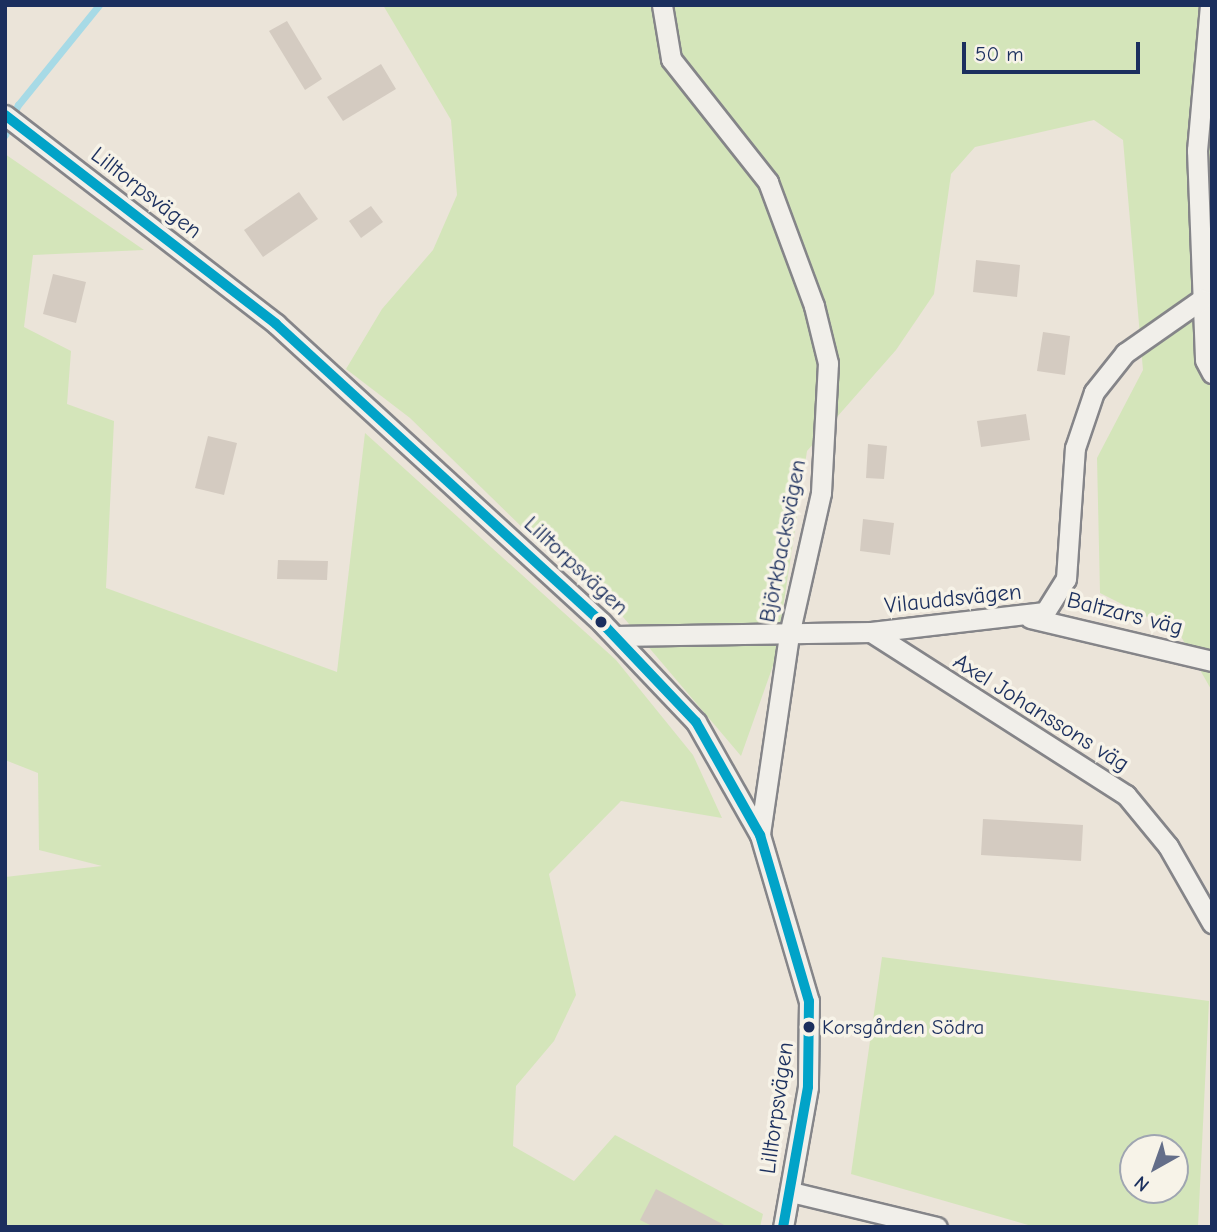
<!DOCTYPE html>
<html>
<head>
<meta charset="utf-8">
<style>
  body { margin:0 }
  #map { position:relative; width:1217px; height:1232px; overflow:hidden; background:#ebe4d9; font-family:"Comic Neue",sans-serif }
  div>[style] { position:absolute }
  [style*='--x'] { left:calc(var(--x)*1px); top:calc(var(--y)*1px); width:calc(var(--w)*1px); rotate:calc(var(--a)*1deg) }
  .green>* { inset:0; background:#d4e5ba }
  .stream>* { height:7px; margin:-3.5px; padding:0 3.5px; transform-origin:3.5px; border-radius:3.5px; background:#a7dae6 }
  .building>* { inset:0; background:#d4cbc1 }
  .roads { filter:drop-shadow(2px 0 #858589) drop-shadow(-2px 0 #858589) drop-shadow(0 2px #858589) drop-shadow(0 -2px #858589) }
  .street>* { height:19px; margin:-9.5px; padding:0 9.5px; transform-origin:9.5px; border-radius:9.5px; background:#f1efea }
  .bus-1>* { height:10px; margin:-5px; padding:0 5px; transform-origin:5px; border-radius:5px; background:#01a3c8 }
  .dots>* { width:19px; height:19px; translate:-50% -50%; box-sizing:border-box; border:4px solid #f7f3e8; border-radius:50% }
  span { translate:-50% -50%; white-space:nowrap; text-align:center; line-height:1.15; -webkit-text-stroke:7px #f7f3e8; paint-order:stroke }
  .bus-label { font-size:21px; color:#1b2f5e }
  .left { translate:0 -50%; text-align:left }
  .street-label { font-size:23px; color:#1b2f5e }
  .frame { position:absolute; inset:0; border:7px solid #1b2f5e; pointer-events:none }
  .north { position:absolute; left:1119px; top:1134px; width:70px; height:70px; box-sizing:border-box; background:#f7f3e8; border:2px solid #9fa5b1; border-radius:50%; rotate:220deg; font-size:19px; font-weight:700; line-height:28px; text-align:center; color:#1b2f5e }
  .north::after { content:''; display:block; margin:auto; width:24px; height:32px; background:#646e89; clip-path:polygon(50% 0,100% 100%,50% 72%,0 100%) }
  .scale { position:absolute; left:962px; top:42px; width:178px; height:32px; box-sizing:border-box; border:4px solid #1b2f5e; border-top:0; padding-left:9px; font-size:21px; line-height:24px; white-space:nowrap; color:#1b2f5e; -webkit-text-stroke:5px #f7f3e8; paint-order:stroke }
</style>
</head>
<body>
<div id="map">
  <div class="green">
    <div style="clip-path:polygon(383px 5px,1212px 5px,1212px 691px,1179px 633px,1100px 593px,1097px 458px,1143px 370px,1123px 140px,1094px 120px,975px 147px,951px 174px,934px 294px,896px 350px,807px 451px,775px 660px,741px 756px,612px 604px,528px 533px,410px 418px,346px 369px,382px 309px,433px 250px,457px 195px,451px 120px)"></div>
    <div style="clip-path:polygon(5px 154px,144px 250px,33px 255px,24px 327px,71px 351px,67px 404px,114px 421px,106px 588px,337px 672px,365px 433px,616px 660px,693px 755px,722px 818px,621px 801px,549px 874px,576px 995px,554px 1041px,516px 1086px,513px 1146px,574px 1181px,615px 1135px,763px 1214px,760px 1227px,5px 1227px,5px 877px,102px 866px,39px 850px,38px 773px,5px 760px)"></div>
    <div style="clip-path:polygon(evenodd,882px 957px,1209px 1001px,1198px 1227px,1035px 1227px,851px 1174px,882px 957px,1133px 1148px,1175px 1148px,1175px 1190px,1133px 1190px,1133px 1148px)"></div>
  </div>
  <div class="stream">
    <div style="--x:5;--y:135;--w:33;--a:-67"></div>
    <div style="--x:18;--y:105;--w:129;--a:-51"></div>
  </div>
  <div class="building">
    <div style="clip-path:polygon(287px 21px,322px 79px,305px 90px,269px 31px)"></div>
    <div style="clip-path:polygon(381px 64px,396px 89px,343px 121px,327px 97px)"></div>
    <div style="clip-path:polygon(299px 192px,318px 219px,263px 257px,244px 230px)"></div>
    <div style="clip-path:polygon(371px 206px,383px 222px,361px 238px,349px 221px)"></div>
    <div style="clip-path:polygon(976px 260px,1020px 265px,1017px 297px,973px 292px)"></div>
    <div style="clip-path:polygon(53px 274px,86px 282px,76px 323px,43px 314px)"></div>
    <div style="clip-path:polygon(1043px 332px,1070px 336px,1065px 375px,1037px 371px)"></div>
    <div style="clip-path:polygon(1026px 414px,1030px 440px,981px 447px,977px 421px)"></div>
    <div style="clip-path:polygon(208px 436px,237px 443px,224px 495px,195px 488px)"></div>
    <div style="clip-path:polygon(868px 444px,887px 446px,884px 479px,866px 478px)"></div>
    <div style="clip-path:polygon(863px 519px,894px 523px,890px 555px,860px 551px)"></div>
    <div style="clip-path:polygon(278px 560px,328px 561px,327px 580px,277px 579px)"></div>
    <div style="clip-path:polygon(983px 819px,1083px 825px,1081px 861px,981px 855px)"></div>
    <div style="clip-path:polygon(656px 1189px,728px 1227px,654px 1227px,640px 1220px)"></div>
  </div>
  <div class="roads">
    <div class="street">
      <div style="--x:662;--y:5;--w:55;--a:80.5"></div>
      <div style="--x:671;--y:59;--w:157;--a:51.7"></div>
      <div style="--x:768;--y:182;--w:132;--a:69.6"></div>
      <div style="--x:814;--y:306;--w:59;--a:76.2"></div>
      <div style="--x:828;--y:363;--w:130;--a:93.1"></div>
      <div style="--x:821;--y:493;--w:146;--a:102.7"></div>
      <div style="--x:789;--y:635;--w:202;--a:98.3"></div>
      <div style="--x:1210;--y:5;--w:146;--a:95.1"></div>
      <div style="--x:1197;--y:150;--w:210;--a:87.8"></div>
      <div style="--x:1205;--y:360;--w:15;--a:62"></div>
      <div style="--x:5;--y:115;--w:342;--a:37.6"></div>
      <div style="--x:276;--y:324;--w:442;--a:42.5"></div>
      <div style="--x:602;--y:623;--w:137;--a:46.5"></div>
      <div style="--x:696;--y:722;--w:130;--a:60.5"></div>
      <div style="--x:760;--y:835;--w:173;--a:73.6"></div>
      <div style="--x:809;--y:1001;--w:86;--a:90.7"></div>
      <div style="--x:808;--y:1087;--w:142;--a:100.1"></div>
      <div style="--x:1030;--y:618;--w:187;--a:13.3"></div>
      <div style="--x:871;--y:632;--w:303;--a:32.6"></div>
      <div style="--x:1126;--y:795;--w:66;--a:50.5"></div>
      <div style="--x:1168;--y:846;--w:89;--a:60.3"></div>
      <div style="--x:615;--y:636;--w:256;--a:-0.9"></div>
      <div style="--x:871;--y:632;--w:175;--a:-6.6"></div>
      <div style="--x:1045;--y:612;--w:39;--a:-58"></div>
      <div style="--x:1066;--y:579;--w:131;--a:-86.1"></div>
      <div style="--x:1075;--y:448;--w:59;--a:-71.3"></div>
      <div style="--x:1094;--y:392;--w:50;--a:-51.5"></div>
      <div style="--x:1125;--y:353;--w:94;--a:-35"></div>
      <div style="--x:791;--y:1192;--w:150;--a:13.5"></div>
    </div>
  </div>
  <div class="bus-1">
    <div style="--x:5;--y:115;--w:342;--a:37.6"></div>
    <div style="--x:276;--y:324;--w:442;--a:42.5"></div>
    <div style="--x:602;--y:623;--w:137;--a:46.5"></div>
    <div style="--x:696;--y:722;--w:130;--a:60.5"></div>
    <div style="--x:760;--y:835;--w:173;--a:73.6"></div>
    <div style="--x:809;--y:1001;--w:86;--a:90.7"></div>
    <div style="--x:808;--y:1087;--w:142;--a:100.1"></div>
  </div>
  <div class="dots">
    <div style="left:601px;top:622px;background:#1b2f5e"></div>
    <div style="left:809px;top:1027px;background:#1b2f5e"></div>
  </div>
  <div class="bus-label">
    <span class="left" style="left:822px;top:1027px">Korsgården Södra</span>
  </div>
  <div class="street-label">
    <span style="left:146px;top:193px;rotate:38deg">Lilltorpsvägen</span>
    <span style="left:783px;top:541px;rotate:-79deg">Björkbacksvägen</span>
    <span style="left:576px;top:566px;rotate:43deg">Lilltorpsvägen</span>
    <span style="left:953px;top:599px;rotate:-6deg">Vilauddsvägen</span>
    <span style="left:1125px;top:614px;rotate:14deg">Baltzars väg</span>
    <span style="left:1041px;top:713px;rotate:32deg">Axel Johanssons väg</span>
    <span style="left:777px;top:1108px;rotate:-82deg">Lilltorpsvägen</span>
  </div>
  <div class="frame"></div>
  <div class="north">N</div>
  <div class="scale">50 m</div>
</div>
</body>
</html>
